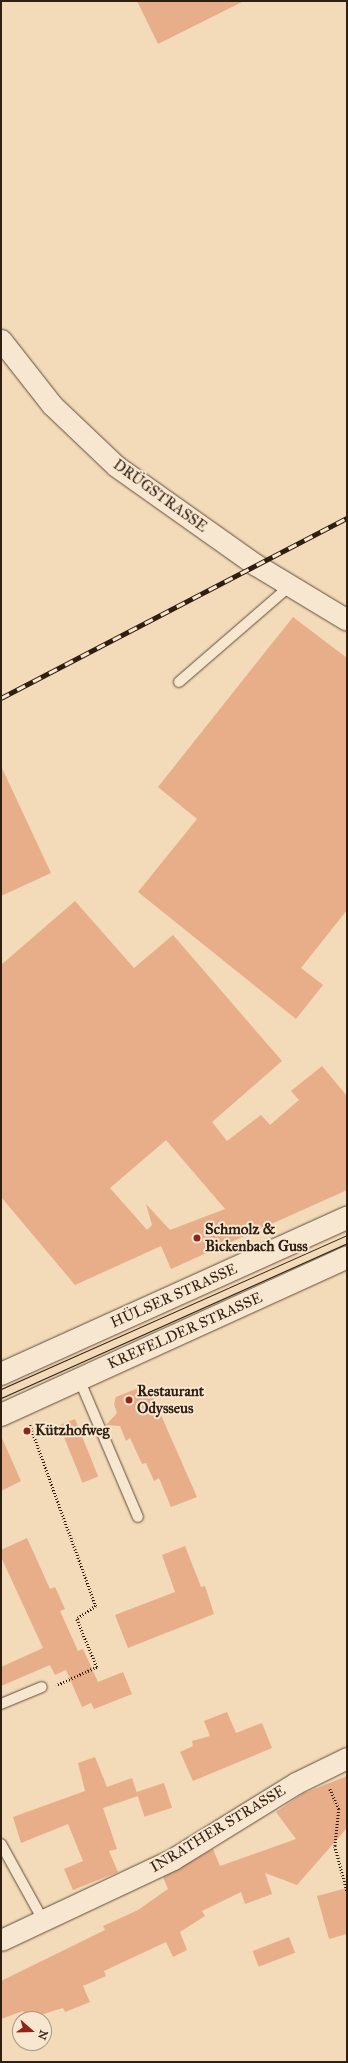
<!DOCTYPE html>
<html>
<head>
<meta charset="utf-8">
<style>
  body { margin:0 }
  #map { position:relative; width:348px; height:2063px; overflow:hidden; background:#f3dab8; font-family:"IM FELL Great Primer",serif }
  div>[style] { position:absolute }
  .building>* { inset:0; background:#e7ae89; transform-origin:0 0 }
  .path>* { height:2.5px; margin-top:-1.25px; transform-origin:0; background:repeating-linear-gradient(90deg,#301e11 0 1px,transparent 0 3px) }
  .roads { filter:drop-shadow(0 0 1px #614d3b) drop-shadow(0 0 1px #614d3b) }
  .lane>* { height:10px; margin:-5px; padding:0 5px; transform-origin:5px; border-radius:5px; background:#f7e7d1 }
  .street>* { height:21px; margin:-10.5px; padding:0 10.5px; transform-origin:10.5px; border-radius:10.5px; background:#f7e7d1 }
  .secondary>* { height:22px; margin:-11px; padding:0 11px; transform-origin:11px; border-radius:11px; background:#f7e7d1 }
  .tram>* { height:1px; margin:-0.5px; padding:0 0.5px; transform-origin:0.5px; border-radius:0.5px; background:#301e11 }
  .rail>* { height:4.5px; margin-top:-2.25px; transform-origin:0; background:repeating-linear-gradient(90deg,#f7e7d1 0 9px,#301e11 0 18px); box-sizing:border-box; border-block:1px solid #301e11 }
  .dots>* { width:11px; height:11px; translate:-50% -50%; box-sizing:border-box; border:2px solid #f7e7d1; border-radius:50% }
  span { translate:-50% -50%; white-space:nowrap; text-align:center; line-height:1.15; -webkit-text-stroke:4px #f7e7d1; paint-order:stroke }
  .street-label { font-size:15px; color:#301e11 }
  .poi-label { font-size:15px; color:#301e11; font-weight:700 }
  .left { translate:0 -50%; text-align:left }
  .frame { position:absolute; inset:0; border:2px solid #301e11; pointer-events:none }
  .north { position:absolute; left:12px; top:2011px; width:40px; height:40px; box-sizing:border-box; background:#f7e7d1; border:1px solid #a79784; border-radius:50%; rotate:110deg; font-size:11px; font-weight:700; line-height:16px; text-align:center; color:#301e11 }
  .north::after { content:''; display:block; margin:auto; width:14px; height:18px; background:#8f2418; clip-path:polygon(50% 0,100% 100%,50% 72%,0 100%) }
</style>
</head>
<body>
<div id="map">
  <div class="building">
    <i style="clip-path:polygon(137px 1px,244px 1px,158px 44px)"></i>
    <i style="clip-path:polygon(293px 617px,347px 658px,347px 910px,301px 968px,323px 985px,296px 1019px,138px 892px,197px 819px,158px 787px)"></i>
    <i style="clip-path:polygon(1px 766px,51px 873px,1px 896px)"></i>
    <i style="clip-path:polygon(evenodd,75px 901px,134px 968px,173px 935px,282px 1061px,212px 1122px,227px 1141px,261px 1115px,270px 1125px,299px 1100px,291px 1091px,322px 1066px,347px 1096px,347px 1190px,171px 1269px,161px 1246px,75px 1285px,1px 1197px,1px 965px,75px 901px,166px 1140px,225px 1209px,170px 1230px,146px 1204px,152px 1225px,147px 1230px,110px 1188px,166px 1140px)"></i>
    <i style="clip-path:polygon(138px 1388px,144px 1390px,149px 1399px,153px 1397px,197px 1497px,171px 1507px,159px 1478px,154px 1481px,146px 1463px,142px 1464px,130px 1438px,126px 1441px,120px 1426px,106px 1425px,117px 1413px,114px 1404px,116px 1397px)"></i>
    <i style="left:75px;top:1419px;width:62px;height:17px;rotate:68deg"></i>
    <i style="clip-path:polygon(1px 1436px,21px 1481px,1px 1491px)"></i>
    <i style="clip-path:polygon(27px 1538px,50px 1589px,55px 1587px,65px 1609px,60px 1611px,78px 1651px,83px 1649px,98px 1682px,123px 1672px,132px 1694px,94px 1709px,91px 1703px,82px 1707px,66px 1670px,55px 1675px,50px 1665px,1px 1686px,1px 1667px,43px 1648px,1px 1557px,1px 1550px)"></i>
    <i style="clip-path:polygon(185px 1546px,201px 1587px,205px 1586px,214px 1614px,128px 1648px,115px 1615px,175px 1592px,162px 1555px)"></i>
    <i style="clip-path:polygon(227px 1712px,236px 1733px,262px 1723px,272px 1748px,193px 1781px,180px 1752px,193px 1746px,192px 1741px,210px 1736px,204px 1721px)"></i>
    <i style="clip-path:polygon(95px 1757px,107px 1787px,132px 1778px,138px 1796px,103px 1808px,117px 1849px,109px 1851px,118px 1872px,73px 1890px,64px 1869px,83px 1861px,68px 1824px,21px 1843px,13px 1817px,85px 1791px,78px 1763px)"></i>
    <i style="clip-path:polygon(347px 1776px,347px 1828px,297px 1885px,265px 1873px,272px 1894px,245px 1904px,241px 1892px,202px 1911px,205px 1916px,180px 1932px,187px 1950px,173px 1957px,166px 1942px,104px 1971px,106px 1976px,83px 1986px,90px 2002px,65px 2012px,63px 2008px,27px 2019px,23px 2011px,1px 2019px,1px 1981px,105px 1930px,103px 1926px,138px 1910px,168px 1889px,163px 1877px,213px 1849px,220px 1866px,296px 1839px,276px 1812px,302px 1794px)"></i>
    <i style="left:164px;top:1783px;width:26px;height:29px;rotate:72deg"></i>
    <i style="clip-path:polygon(347px 1888px,347px 1934px,329px 1939px,317px 1896px)"></i>
    <i style="left:289px;top:1937px;width:17px;height:39px;rotate:69deg"></i>
  </div>
  <div class="path">
    <i style="left:30px;top:1425px;width:193px;rotate:70deg"></i>
    <i style="left:96px;top:1606px;width:23px;rotate:146deg"></i>
    <i style="left:77px;top:1619px;width:52px;rotate:67.4deg"></i>
    <i style="left:97px;top:1667px;width:45px;rotate:155.1deg"></i>
    <i style="left:330px;top:1789px;width:22px;rotate:66deg"></i>
    <i style="left:339px;top:1809px;width:37px;rotate:96deg"></i>
    <i style="left:335px;top:1846px;width:47px;rotate:75.1deg"></i>
  </div>
  <div class="roads">
    <div class="lane">
      <i style="left:179px;top:682px;width:147px;rotate:-40.9deg"></i>
      <i style="left:79px;top:1379px;width:150px;rotate:66.9deg"></i>
      <i style="left:1px;top:1704px;width:44px;rotate:-22.5deg"></i>
      <i style="left:1px;top:1844px;width:87px;rotate:61.1deg"></i>
    </div>
    <div class="street">
      <i style="left:1px;top:340px;width:83px;rotate:51.9deg"></i>
      <i style="left:52px;top:405px;width:88px;rotate:43.6deg"></i>
      <i style="left:116px;top:466px;width:171px;rotate:35.3deg"></i>
      <i style="left:256px;top:565px;width:106px;rotate:31.1deg"></i>
      <i style="left:1px;top:1940px;width:190px;rotate:-25.2deg"></i>
      <i style="left:173px;top:1859px;width:145px;rotate:-31.7deg"></i>
      <i style="left:296px;top:1783px;width:57px;rotate:-26.1deg"></i>
    </div>
    <div class="secondary">
      <i style="left:1px;top:1374px;width:380px;rotate:-24.3deg"></i>
      <i style="left:1px;top:1415px;width:380px;rotate:-24.5deg"></i>
    </div>
  </div>
  <div class="tram">
    <i style="left:1px;top:1389px;width:379px;rotate:-24deg"></i>
    <i style="left:1px;top:1398px;width:379px;rotate:-24.1deg"></i>
  </div>
  <div class="rail">
    <i style="left:1px;top:698px;width:390px;rotate:-27.5deg"></i>
  </div>
  <div class="dots">
    <i style="left:197px;top:1238px;background:#8f2418"></i>
    <i style="left:129px;top:1400px;background:#8f2418"></i>
    <i style="left:27px;top:1431px;background:#8f2418"></i>
  </div>
  <div class="street-label">
    <span style="left:160px;top:496px;rotate:36deg">DRÜGSTRASSE</span>
    <span style="left:174px;top:1296px;rotate:-24deg">HÜLSER STRASSE</span>
    <span style="left:185px;top:1331px;rotate:-24deg">KREFELDER STRASSE</span>
    <span style="left:218px;top:1829px;rotate:-31deg">INRATHER STRASSE</span>
  </div>
  <div class="poi-label">
    <span class="left" style="left:205px;top:1238px">Schmolz &amp;<br>Bickenbach Guss</span>
    <span class="left" style="left:137px;top:1400px">Restaurant<br>Odysseus</span>
    <span class="left" style="left:35px;top:1431px">Kützhofweg</span>
  </div>
  <div class="frame"></div>
  <div class="north">N</div>
</div>
</body>
</html>
